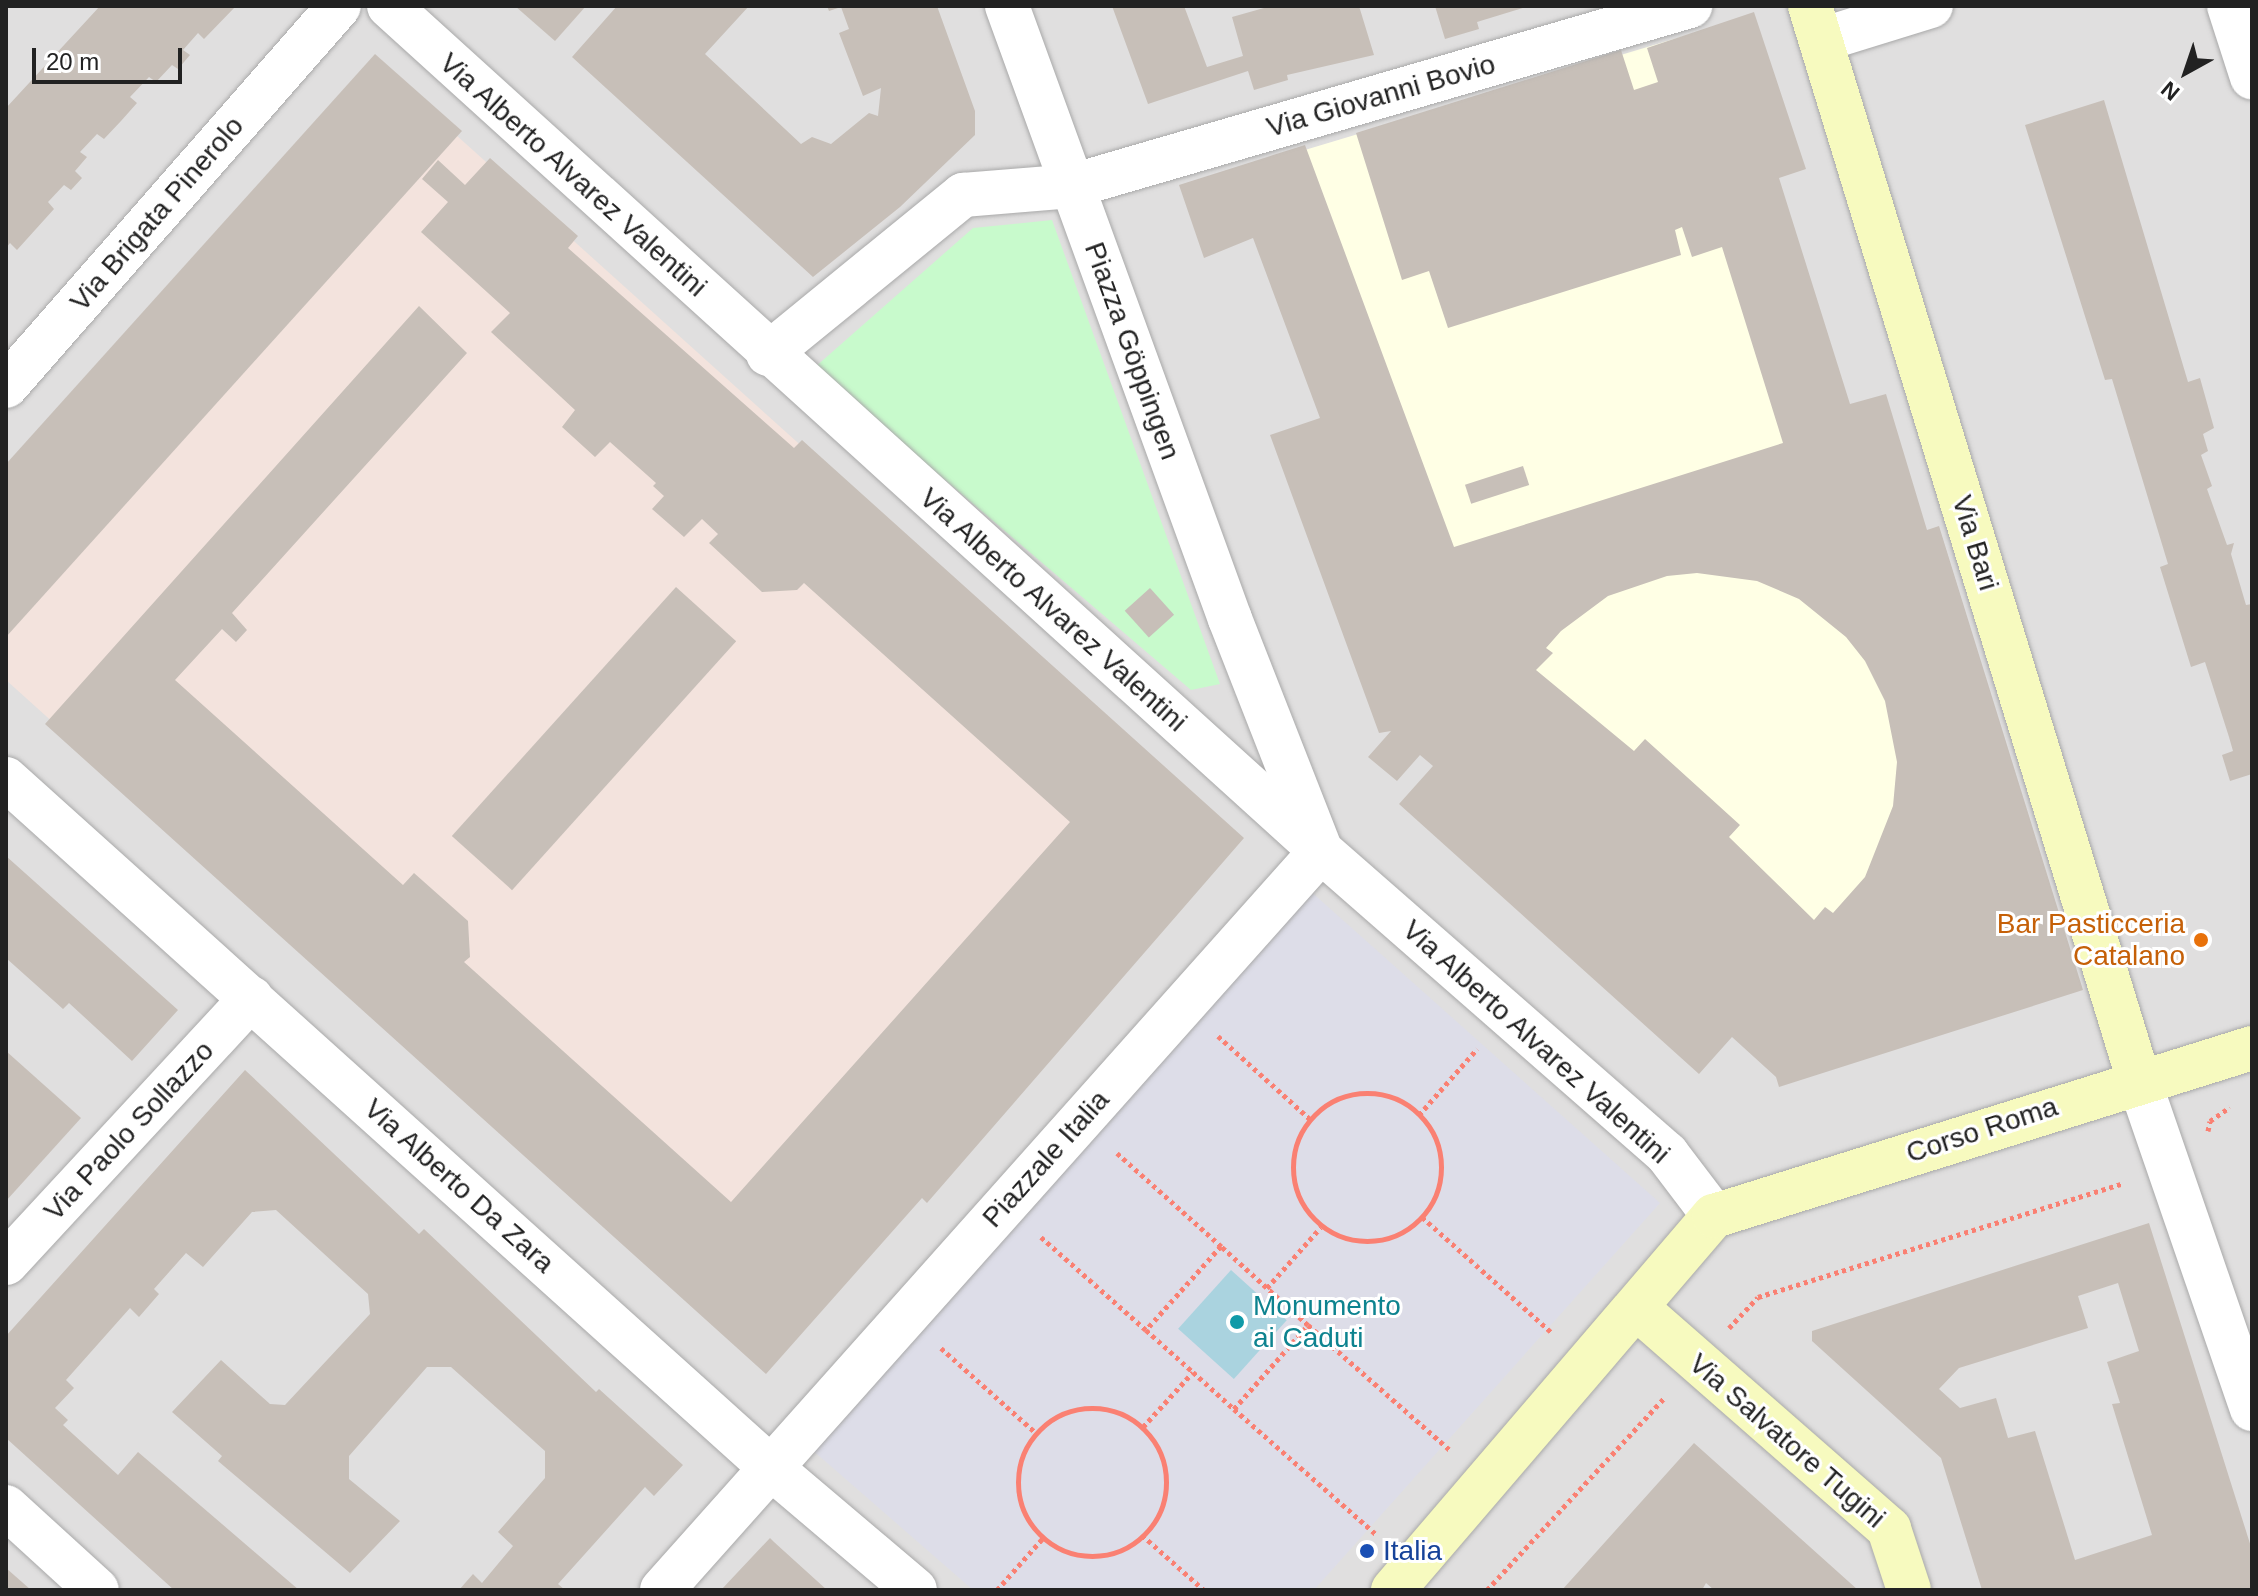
<!DOCTYPE html>
<html>
<head>
<meta charset="utf-8">
<style>
  body { margin:0 }
  #map { position:relative; width:2258px; height:1596px; overflow:hidden; background:#f2efe9; font-family:Helvetica,sans-serif }
  div>[style] { position:absolute }
  .residential>* { inset:0; background:#e0dfdf; transform-origin:0 0 }
  .education>* { inset:0; background:#ffffe5 }
  .military>* { inset:0; background:#f3e3dd }
  .park>* { inset:0; background:#c8facc }
  .plaza>* { inset:0; background:#dddde8 }
  .water>* { inset:0; background:#aad3df; transform-origin:0 0 }
  .building>* { inset:0; background:#c7bfb8; transform-origin:0 0 }
  .path>* { height:5px; margin-top:-2.5px; transform-origin:0; background:repeating-linear-gradient(90deg,#fa8072 0 4px,transparent 0 8px) }
  .path>.ring { margin:-2.5px; padding:0; box-sizing:content-box; background:none; border:5px solid #fa8072; border-radius:50% }
  .roads { filter:drop-shadow(0 0 2px #a9a9a9) drop-shadow(0 0 2px #a9a9a9) }
  .street>* { height:44px; margin:-22px; padding:0 22px; transform-origin:22px; border-radius:22px; background:#fff }
  .secondary>* { height:44px; margin:-22px; padding:0 22px; transform-origin:22px; border-radius:22px; background:#f7fabf }
  .dots>* { width:22px; height:22px; translate:-50% -50%; box-sizing:border-box; border:4px solid #fff; border-radius:50% }
  span { translate:-50% -50%; white-space:nowrap; text-align:center; line-height:1.15; -webkit-text-stroke:6px #fff; paint-order:stroke }
  .street-label { font-size:28px; color:#222 }
  .food-label { font-size:28px; color:#c56008 }
  .right { translate:-100% -50%; text-align:right }
  .culture-label { font-size:28px; color:#0d838f }
  .left { translate:0 -50%; text-align:left }
  .transit-label { font-size:28px; color:#164399 }
  .frame { position:absolute; inset:0; border:8px solid #222; pointer-events:none }
  .north { position:absolute; left:2146px; top:32px; width:80px; height:80px; -webkit-text-stroke:6px #fff; paint-order:stroke; rotate:220deg; font-size:22px; font-weight:700; line-height:32px; text-align:center; color:#222 }
  .north::after { content:''; display:block; margin:auto; width:28px; height:36px; background:#222; clip-path:polygon(50% 0,100% 100%,50% 72%,0 100%) }
  .scale { position:absolute; left:32px; top:48px; width:150px; height:36px; box-sizing:border-box; border:4px solid #222; border-top:0; padding-left:10px; font-size:24px; line-height:28px; white-space:nowrap; color:#222; -webkit-text-stroke:6px #fff; paint-order:stroke }
</style>
</head>
<body>
<div id="map">
  <div class="residential">
    <i style="left:6px;top:6px;width:2246px;height:1584px"></i>
  </div>
  <div class="education">
    <i style="clip-path:polygon(1754px 15px,1775px 176px,1867px 469px,1904px 460px,1909px 1039px,1438px 764px,1325px 419px,1255px 232px,1185px 186px)"></i>
  </div>
  <div class="military">
    <i style="clip-path:polygon(376px 63px,1236px 837px,768px 1366px,6px 680px,6px 477px)"></i>
  </div>
  <div class="park">
    <i style="clip-path:polygon(1052px 220px,1220px 684px,1191px 690px,814px 368px,973px 228px)"></i>
  </div>
  <div class="plaza">
    <i style="clip-path:polygon(1308px 889px,1660px 1203px,1314px 1590px,973px 1590px,810px 1448px)"></i>
  </div>
  <div class="water">
    <i style="left:1231px;top:1270px;width:75px;height:79px;rotate:42deg"></i>
  </div>
  <div class="building">
    <i style="clip-path:polygon(100px 6px,236px 6px,204px 39px,198px 33px,183px 50px,190px 55px,178px 69px,172px 65px,156px 82px,149px 77px,130px 97px,137px 103px,121px 121px,104px 139px,97px 134px,80px 152px,87px 157px,75px 171px,82px 178px,71px 190px,64px 185px,48px 202px,54px 209px,17px 250px,10px 243px,6px 248px,6px 108px)"></i>
    <i style="clip-path:polygon(515px 6px,586px 6px,555px 41px)"></i>
    <i style="clip-path:polygon(617px 6px,749px 6px,705px 54px,801px 144px,812px 137px,831px 144px,869px 113px,878px 116px,881px 88px,863px 96px,839px 33px,849px 29px,841px 7px,829px 11px,827px 6px,937px 6px,975px 111px,975px 135px,900px 207px,813px 277px,572px 57px)"></i>
    <i style="clip-path:polygon(1112px 6px,1184px 6px,1207px 67px,1243px 56px,1232px 17px,1271px 6px,1359px 6px,1374px 55px,1287px 75px,1288px 80px,1254px 90px,1248px 71px,1148px 104px)"></i>
    <i style="clip-path:polygon(1435px 6px,1526px 6px,1526px 7px,1477px 22px,1479px 29px,1445px 39px)"></i>
    <i style="clip-path:polygon(evenodd,1754px 12px,1806px 169px,1779px 178px,1850px 404px,1886px 394px,1927px 530px,1939px 526px,2083px 990px,1779px 1087px,1776px 1077px,1732px 1037px,1699px 1074px,1399px 804px,1433px 766px,1420px 755px,1397px 781px,1368px 757px,1391px 731px,1379px 733px,1270px 435px,1320px 418px,1253px 238px,1204px 258px,1179px 185px,1305px 145px,1454px 547px,1783px 443px,1722px 247px,1692px 257px,1682px 227px,1675px 230px,1681px 255px,1448px 328px,1429px 271px,1402px 280px,1356px 133px,1621px 50px,1634px 90px,1658px 82px,1647px 48px,1754px 12px,1697px 573px,1757px 581px,1799px 599px,1846px 637px,1865px 661px,1885px 701px,1897px 762px,1893px 806px,1865px 877px,1833px 913px,1825px 907px,1814px 920px,1729px 837px,1740px 825px,1645px 739px,1634px 751px,1536px 670px,1553px 653px,1546px 648px,1561px 631px,1608px 596px,1667px 576px,1697px 573px)"></i>
    <i style="clip-path:polygon(375px 54px,462px 131px,6px 637px,6px 464px)"></i>
    <i style="clip-path:polygon(2104px 100px,2188px 382px,2200px 378px,2214px 428px,2203px 434px,2208px 451px,2201px 455px,2212px 486px,2207px 489px,2227px 545px,2234px 543px,2231px 554px,2246px 605px,2252px 604px,2252px 774px,2230px 781px,2222px 755px,2233px 751px,2229px 737px,2205px 662px,2191px 667px,2160px 567px,2168px 564px,2112px 379px,2105px 380px,2025px 125px)"></i>
    <i style="clip-path:polygon(490px 158px,578px 236px,568px 248px,794px 448px,802px 440px,1244px 838px,927px 1203px,922px 1198px,766px 1374px,45px 724px,419px 306px,467px 353px,232px 613px,247px 630px,236px 642px,222px 629px,175px 680px,403px 885px,414px 873px,468px 921px,470px 957px,464px 962px,731px 1202px,1070px 822px,804px 583px,797px 590px,762px 592px,709px 543px,718px 534px,702px 519px,684px 537px,652px 509px,664px 496px,653px 486px,656px 483px,610px 442px,595px 457px,562px 427px,575px 410px,491px 332px,510px 313px,421px 232px,448px 202px,422px 179px,438px 160px,465px 185px)"></i>
    <i style="left:1523px;top:466px;width:20px;height:61px;rotate:72deg"></i>
    <i style="left:676px;top:587px;width:81px;height:335px;rotate:42deg"></i>
    <i style="left:1150px;top:588px;width:36px;height:34px;rotate:48deg"></i>
    <i style="clip-path:polygon(6px 856px,178px 1010px,132px 1061px,69px 1003px,63px 1009px,6px 958px)"></i>
    <i style="clip-path:polygon(6px 1051px,81px 1118px,6px 1201px)"></i>
    <i style="clip-path:polygon(245px 1070px,419px 1234px,424px 1229px,596px 1392px,599px 1389px,683px 1465px,654px 1496px,645px 1487px,558px 1584px,565px 1590px,459px 1590px,473px 1574px,482px 1583px,513px 1546px,498px 1532px,545px 1478px,545px 1451px,451px 1367px,427px 1367px,349px 1456px,349px 1479px,400px 1521px,350px 1573px,218px 1461px,222px 1456px,172px 1412px,221px 1360px,270px 1404px,285px 1405px,370px 1314px,368px 1294px,276px 1210px,252px 1212px,203px 1267px,186px 1253px,154px 1289px,159px 1294px,139px 1317px,130px 1308px,66px 1380px,74px 1388px,55px 1408px,68px 1420px,63px 1425px,118px 1475px,138px 1452px,299px 1590px,174px 1590px,6px 1438px,6px 1336px)"></i>
    <i style="clip-path:polygon(evenodd,2149px 1223px,2252px 1550px,2252px 1590px,1982px 1590px,1941px 1458px,1812px 1341px,1812px 1331px,2149px 1223px,2118px 1283px,2139px 1351px,2107px 1362px,2120px 1403px,2112px 1404px,2152px 1535px,2075px 1560px,2035px 1431px,2008px 1438px,1996px 1398px,1960px 1408px,1939px 1389px,1959px 1368px,2088px 1328px,2078px 1296px,2118px 1283px)"></i>
    <i style="clip-path:polygon(1694px 1443px,1858px 1590px,1714px 1590px,1706px 1583px,1702px 1590px,1562px 1590px)"></i>
    <i style="clip-path:polygon(770px 1538px,774px 1542px,827px 1590px,721px 1590px)"></i>
    <i style="clip-path:polygon(6px 1568px,31px 1590px,6px 1590px)"></i>
  </div>
  <div class="path">
    <i style="left:1218px;top:1036px;width:124px;rotate:42.1deg"></i>
    <i class="ring" style="left:1293px;top:1093px;width:143px;height:143px"></i>
    <i style="left:1419px;top:1115px;width:88px;rotate:-48.7deg"></i>
    <i style="left:2208px;top:1131px;width:10px;rotate:-79deg"></i>
    <i style="left:2210px;top:1121px;width:24px;rotate:-35deg"></i>
    <i style="left:1117px;top:1153px;width:140px;rotate:41.8deg"></i>
    <i style="left:1422px;top:1217px;width:174px;rotate:41.7deg"></i>
    <i style="left:1041px;top:1237px;width:140px;rotate:41.5deg"></i>
    <i style="left:1267px;top:1288px;width:81px;rotate:-48.5deg"></i>
    <i style="left:1308px;top:1325px;width:189px;rotate:41.4deg"></i>
    <i style="left:1729px;top:1328px;width:42px;rotate:-46.9deg"></i>
    <i style="left:1758px;top:1297px;width:383px;rotate:-17.3deg"></i>
    <i style="left:941px;top:1348px;width:127px;rotate:41.8deg"></i>
    <i class="ring" style="left:1018px;top:1408px;width:143px;height:143px"></i>
    <i style="left:1234px;top:1409px;width:112px;rotate:-48.6deg"></i>
    <i style="left:1308px;top:1325px;width:118px;rotate:-137.8deg"></i>
    <i style="left:1221px;top:1246px;width:113px;rotate:131.8deg"></i>
    <i style="left:1146px;top:1330px;width:63px;rotate:41.8deg"></i>
    <i style="left:1193px;top:1372px;width:55px;rotate:42.1deg"></i>
    <i style="left:1234px;top:1409px;width:191px;rotate:41.4deg"></i>
    <i style="left:1143px;top:1427px;width:74px;rotate:-47.7deg"></i>
    <i style="left:1142px;top:1535px;width:83px;rotate:41.6deg"></i>
    <i style="left:997px;top:1590px;width:69px;rotate:-48.5deg"></i>
    <i style="left:1487px;top:1590px;width:263px;rotate:-47.3deg"></i>
  </div>
  <div class="roads">
    <div class="street">
      <i style="left:389px;top:6px;width:1258px;rotate:42.2deg"></i>
      <i style="left:1321px;top:851px;width:460px;rotate:41.2deg"></i>
      <i style="left:1667px;top:1154px;width:78px;rotate:52.8deg"></i>
      <i style="left:1007px;top:6px;width:652px;rotate:70.01deg"></i>
      <i style="left:1230px;top:619px;width:242px;rotate:68.6deg"></i>
      <i style="left:2229px;top:6px;width:75px;rotate:72.1deg"></i>
      <i style="left:1821px;top:40px;width:115px;rotate:-17.2deg"></i>
      <i style="left:768px;top:354px;width:252px;rotate:-39.2deg"></i>
      <i style="left:963px;top:195px;width:109px;rotate:-4.7deg"></i>
      <i style="left:1072px;top:186px;width:644px;rotate:-16.24deg"></i>
      <i style="left:6px;top:386px;width:505px;rotate:-48.77deg"></i>
      <i style="left:6px;top:779px;width:1028px;rotate:42deg"></i>
      <i style="left:770px;top:1467px;width:190px;rotate:40.3deg"></i>
      <i style="left:2139px;top:1081px;width:347px;rotate:71deg"></i>
      <i style="left:6px;top:1263px;width:361px;rotate:-47.2deg"></i>
      <i style="left:6px;top:1507px;width:123px;rotate:42.4deg"></i>
      <i style="left:662px;top:1590px;width:990px;rotate:-48.28deg"></i>
    </div>
    <div class="secondary">
      <i style="left:1810px;top:6px;width:1124px;rotate:72.98deg"></i>
      <i style="left:1638px;top:1309px;width:334px;rotate:41.2deg"></i>
      <i style="left:1889px;top:1529px;width:64px;rotate:71.8deg"></i>
      <i style="left:1393px;top:1590px;width:493px;rotate:-49.4deg"></i>
      <i style="left:1714px;top:1216px;width:564px;rotate:-17.34deg"></i>
    </div>
  </div>
  <div class="dots">
    <i style="left:2201px;top:940px;background:#e8710a"></i>
    <i style="left:1237px;top:1322px;background:#0f9aa8"></i>
    <i style="left:1367px;top:1551px;background:#1a4fb4"></i>
  </div>
  <div class="street-label">
    <span style="left:1381px;top:96px;rotate:-16deg">Via Giovanni Bovio</span>
    <span style="left:573px;top:175px;rotate:42deg">Via Alberto Alvarez Valentini</span>
    <span style="left:157px;top:214px;rotate:-49deg">Via Brigata Pinerolo</span>
    <span style="left:1132px;top:351px;rotate:70deg">Piazza Göppingen</span>
    <span style="left:1975px;top:543px;rotate:73deg">Via Bari</span>
    <span style="left:1053px;top:610px;rotate:42deg">Via Alberto Alvarez Valentini</span>
    <span style="left:1536px;top:1042px;rotate:42deg">Via Alberto Alvarez Valentini</span>
    <span style="left:1982px;top:1130px;rotate:-18deg">Corso Roma</span>
    <span style="left:129px;top:1131px;rotate:-47deg">Via Paolo Sollazzo</span>
    <span style="left:1046px;top:1159px;rotate:-48deg">Piazzale Italia</span>
    <span style="left:459px;top:1186px;rotate:42deg">Via Alberto Da Zara</span>
    <span style="left:1787px;top:1441px;rotate:41deg">Via Salvatore Tugini</span>
  </div>
  <div class="food-label">
    <span class="right" style="left:2185px;top:940px">Bar Pasticceria<br>Catalano</span>
  </div>
  <div class="culture-label">
    <span class="left" style="left:1253px;top:1322px">Monumento<br>ai Caduti</span>
  </div>
  <div class="transit-label">
    <span class="left" style="left:1383px;top:1551px">Italia</span>
  </div>
  <div class="frame"></div>
  <div class="north">N</div>
  <div class="scale">20 m</div>
</div>
</body>
</html>
